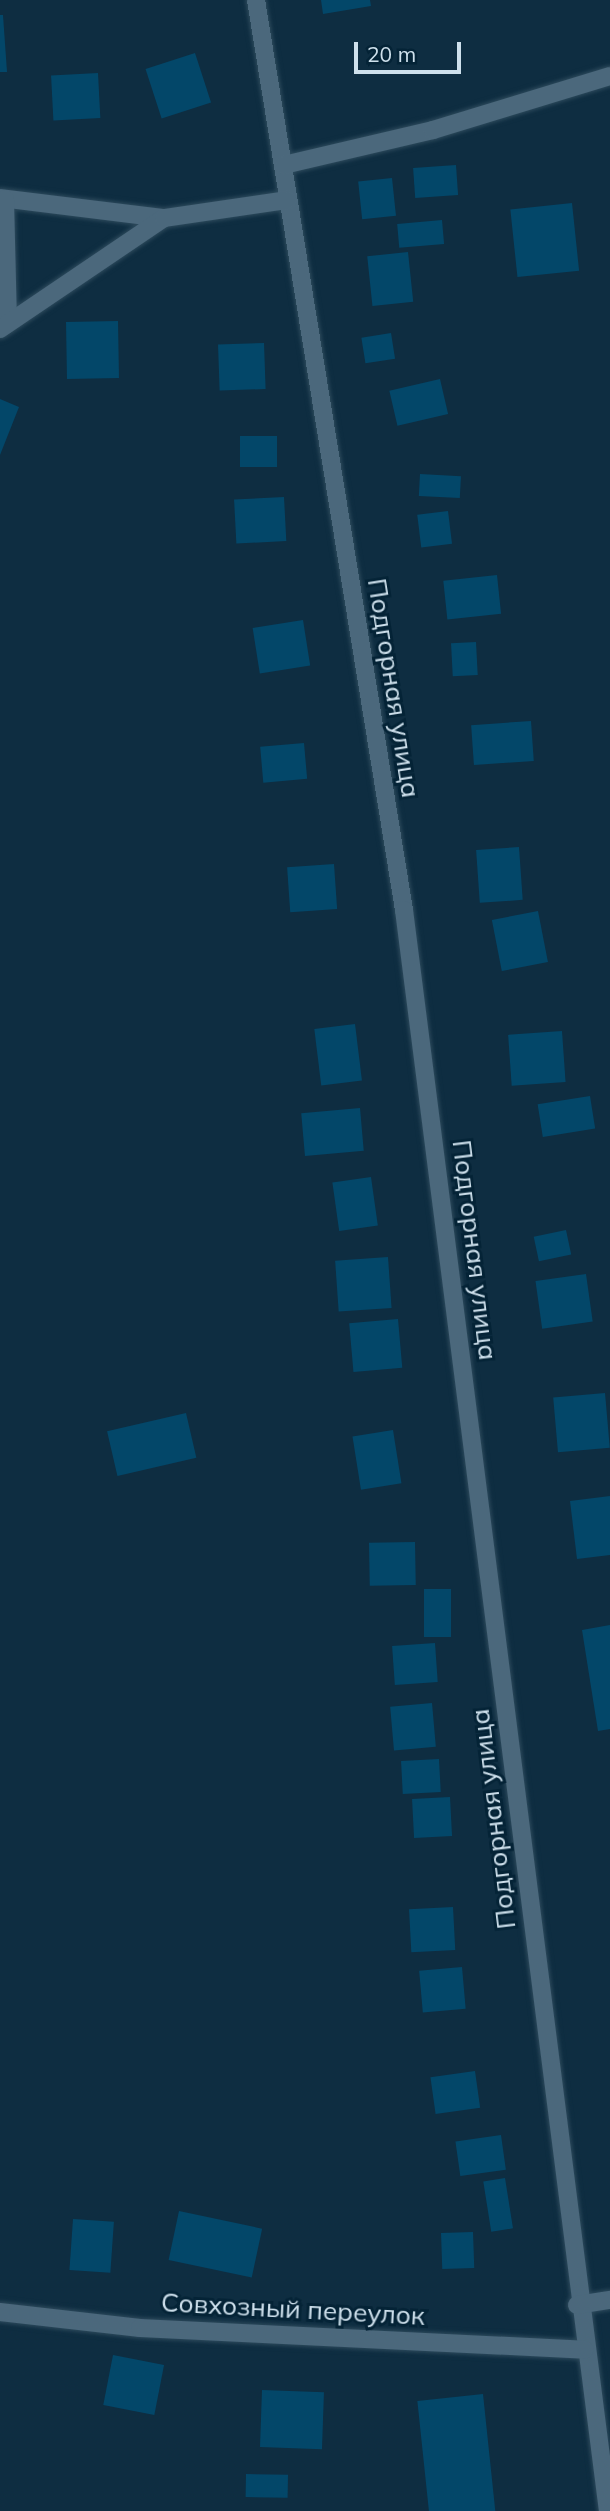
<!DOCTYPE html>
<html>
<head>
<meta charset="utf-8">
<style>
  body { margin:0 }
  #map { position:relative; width:610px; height:2511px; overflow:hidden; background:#0e2d41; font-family:Mulish,sans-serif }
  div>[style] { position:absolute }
  .building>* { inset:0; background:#034769; transform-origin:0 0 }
  .roads { filter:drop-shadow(0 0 2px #2d4a5c) drop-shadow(0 0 2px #2d4a5c) }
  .minor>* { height:18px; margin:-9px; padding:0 9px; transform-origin:9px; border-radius:9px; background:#4b687c }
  span { translate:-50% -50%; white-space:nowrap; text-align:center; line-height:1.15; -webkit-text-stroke:6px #042336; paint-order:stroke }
  .street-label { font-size:26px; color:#cee0ec }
  .scale { position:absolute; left:354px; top:42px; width:107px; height:32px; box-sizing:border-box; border:4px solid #cee0ec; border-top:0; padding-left:9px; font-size:21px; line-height:24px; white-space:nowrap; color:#cee0ec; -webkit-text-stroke:5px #042336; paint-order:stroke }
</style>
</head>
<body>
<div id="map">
  <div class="building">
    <i style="clip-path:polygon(321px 0,370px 0,371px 6px,323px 14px)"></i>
    <i style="clip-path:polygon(0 15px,3px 15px,7px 72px,0 72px)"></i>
    <i style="left:195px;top:53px;width:52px;height:52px;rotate:72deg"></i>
    <i style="left:98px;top:73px;width:45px;height:47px;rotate:87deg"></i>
    <i style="left:456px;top:165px;width:30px;height:43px;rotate:86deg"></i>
    <i style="left:392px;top:178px;width:38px;height:34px;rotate:84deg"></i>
    <i style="left:572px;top:203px;width:68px;height:62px;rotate:84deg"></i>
    <i style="left:442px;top:220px;width:24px;height:45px;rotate:85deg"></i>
    <i style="left:408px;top:252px;width:50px;height:41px;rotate:84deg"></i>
    <i style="left:118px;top:321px;width:57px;height:52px;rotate:89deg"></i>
    <i style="left:391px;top:333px;width:26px;height:30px;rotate:81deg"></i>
    <i style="left:264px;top:343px;width:46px;height:46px;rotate:88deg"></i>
    <i style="left:440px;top:379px;width:36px;height:52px;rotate:77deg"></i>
    <i style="clip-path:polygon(0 399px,19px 407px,0 455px)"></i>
    <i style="left:277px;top:436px;width:31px;height:37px;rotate:90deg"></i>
    <i style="left:420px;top:474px;width:41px;height:22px;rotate:3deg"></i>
    <i style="left:284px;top:497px;width:44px;height:50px;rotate:87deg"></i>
    <i style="left:448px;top:511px;width:33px;height:31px;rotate:83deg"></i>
    <i style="left:497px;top:575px;width:39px;height:54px;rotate:84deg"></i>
    <i style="left:303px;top:620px;width:46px;height:51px;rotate:81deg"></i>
    <i style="left:476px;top:642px;width:33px;height:25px;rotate:87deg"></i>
    <i style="left:531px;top:721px;width:40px;height:60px;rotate:86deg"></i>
    <i style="left:304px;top:743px;width:36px;height:44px;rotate:85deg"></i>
    <i style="left:519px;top:847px;width:53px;height:43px;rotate:86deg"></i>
    <i style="left:334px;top:864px;width:45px;height:47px;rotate:86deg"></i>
    <i style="left:538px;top:911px;width:52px;height:47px;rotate:79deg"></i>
    <i style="left:355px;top:1024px;width:57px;height:41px;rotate:83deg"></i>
    <i style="left:562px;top:1031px;width:51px;height:54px;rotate:86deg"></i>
    <i style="left:590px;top:1096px;width:33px;height:53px;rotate:81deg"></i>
    <i style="left:360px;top:1108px;width:43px;height:59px;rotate:85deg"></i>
    <i style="left:371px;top:1177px;width:49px;height:39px;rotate:82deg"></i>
    <i style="left:566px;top:1230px;width:25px;height:33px;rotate:78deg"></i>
    <i style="left:388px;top:1257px;width:51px;height:53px;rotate:86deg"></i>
    <i style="left:586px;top:1274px;width:48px;height:51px;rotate:82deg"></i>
    <i style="left:398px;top:1319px;width:49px;height:49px;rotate:85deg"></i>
    <i style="left:605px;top:1393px;width:55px;height:52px;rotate:85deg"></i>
    <i style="left:186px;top:1413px;width:46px;height:81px;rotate:77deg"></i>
    <i style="left:393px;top:1430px;width:54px;height:41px;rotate:81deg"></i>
    <i style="clip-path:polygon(610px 1496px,610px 1555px,577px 1559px,570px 1501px)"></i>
    <i style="left:415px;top:1542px;width:43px;height:46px;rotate:89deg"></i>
    <i style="left:424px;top:1589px;width:27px;height:48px"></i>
    <i style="clip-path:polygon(610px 1625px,610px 1729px,598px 1731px,582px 1630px)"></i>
    <i style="left:435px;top:1643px;width:39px;height:43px;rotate:86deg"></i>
    <i style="left:432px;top:1703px;width:44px;height:42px;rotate:85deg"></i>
    <i style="left:439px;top:1759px;width:33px;height:38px;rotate:87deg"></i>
    <i style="left:450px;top:1797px;width:39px;height:38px;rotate:87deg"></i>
    <i style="left:453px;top:1907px;width:43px;height:44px;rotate:87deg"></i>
    <i style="left:462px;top:1967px;width:42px;height:43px;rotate:85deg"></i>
    <i style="left:475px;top:2071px;width:37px;height:45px;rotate:82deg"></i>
    <i style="left:501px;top:2135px;width:35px;height:46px;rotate:82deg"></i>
    <i style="left:505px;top:2178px;width:51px;height:22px;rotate:81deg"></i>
    <i style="left:179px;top:2211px;width:85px;height:50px;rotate:12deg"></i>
    <i style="left:73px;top:2219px;width:41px;height:51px;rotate:4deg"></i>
    <i style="left:473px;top:2232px;width:36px;height:32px;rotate:88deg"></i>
    <i style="left:113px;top:2355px;width:52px;height:51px;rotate:11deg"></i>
    <i style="left:262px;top:2390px;width:62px;height:57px;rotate:2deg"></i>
    <i style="left:483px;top:2394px;width:118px;height:66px;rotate:84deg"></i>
    <i style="left:246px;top:2474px;width:42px;height:23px;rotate:1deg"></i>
  </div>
  <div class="roads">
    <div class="minor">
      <i style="left:256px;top:0;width:922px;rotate:80.76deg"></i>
      <i style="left:404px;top:910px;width:1614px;rotate:82.74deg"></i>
      <i style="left:284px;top:165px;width:153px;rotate:-13.2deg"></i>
      <i style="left:433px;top:130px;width:185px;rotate:-17deg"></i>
      <i style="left:0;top:198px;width:165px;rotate:7deg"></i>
      <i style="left:5px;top:199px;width:122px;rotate:88.6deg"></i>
      <i style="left:0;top:329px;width:198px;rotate:-34.1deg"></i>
      <i style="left:164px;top:218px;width:125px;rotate:-8.3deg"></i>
      <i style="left:577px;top:2305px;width:33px;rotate:-9deg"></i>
      <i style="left:0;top:2312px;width:141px;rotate:6.5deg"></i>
      <i style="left:140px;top:2328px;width:445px;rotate:2.8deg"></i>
    </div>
  </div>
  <div class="street-label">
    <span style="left:394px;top:688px;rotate:81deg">Подгорная улица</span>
    <span style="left:475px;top:1250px;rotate:83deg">Подгорная улица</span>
    <span style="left:493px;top:1819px;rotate:-97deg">Подгорная улица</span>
    <span style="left:293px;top:2309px;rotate:3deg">Совхозный переулок</span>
  </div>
  <div class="scale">20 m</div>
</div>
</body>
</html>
